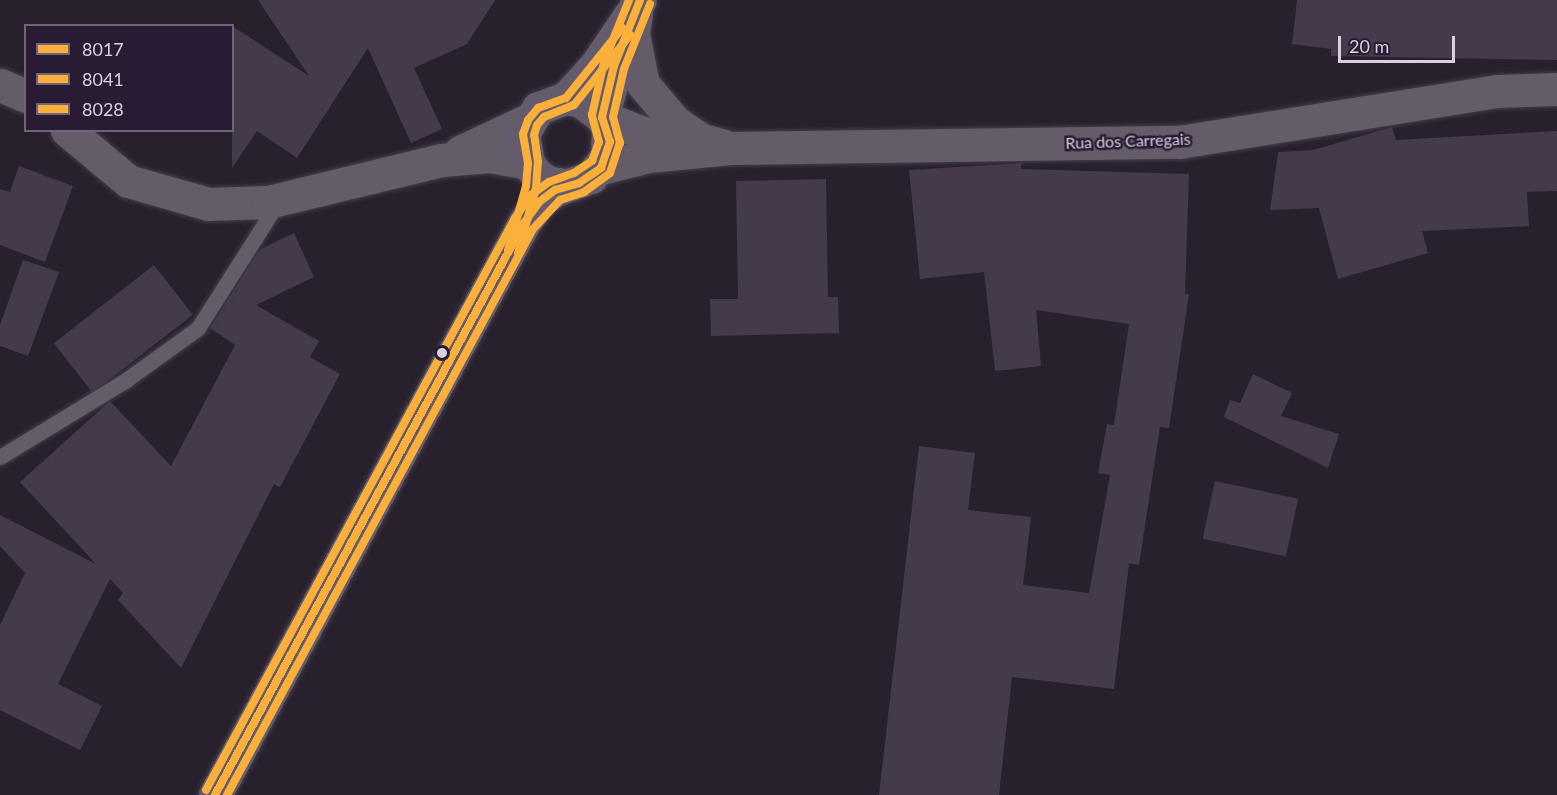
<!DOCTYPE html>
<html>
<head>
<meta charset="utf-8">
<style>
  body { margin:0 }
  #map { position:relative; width:1557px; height:795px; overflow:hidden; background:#28212d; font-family:Lato,sans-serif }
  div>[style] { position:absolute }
  .building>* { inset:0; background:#443a4a; transform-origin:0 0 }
  .roads { filter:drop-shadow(0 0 2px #443e49) drop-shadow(0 0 2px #443e49) }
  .service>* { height:15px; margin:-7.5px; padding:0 7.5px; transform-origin:7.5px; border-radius:7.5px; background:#645c69 }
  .tertiary>* { height:33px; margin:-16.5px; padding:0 16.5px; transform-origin:16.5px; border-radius:16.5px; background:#645c69 }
  .primary>* { height:33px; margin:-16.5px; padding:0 16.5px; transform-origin:16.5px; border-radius:16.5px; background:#645c6c }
  .bus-1>* { height:8px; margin:-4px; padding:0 4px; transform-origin:4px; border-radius:4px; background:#fbb03b }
  .bus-2>* { height:8px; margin:-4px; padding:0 4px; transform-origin:4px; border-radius:4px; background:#fbb03b }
  .bus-3>* { height:8px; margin:-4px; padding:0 4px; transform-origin:4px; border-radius:4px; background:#fbb03b }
  .dots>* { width:16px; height:16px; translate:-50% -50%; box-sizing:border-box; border:3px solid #291b33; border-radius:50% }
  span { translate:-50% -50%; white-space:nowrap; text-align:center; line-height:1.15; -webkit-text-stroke:5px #291b33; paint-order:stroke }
  .street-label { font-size:16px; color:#d8d0e0 }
  .legend { position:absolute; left:24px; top:24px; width:210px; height:108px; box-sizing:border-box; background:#291b33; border:2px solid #6f6378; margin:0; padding:8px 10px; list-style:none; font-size:18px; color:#d8d0e0 }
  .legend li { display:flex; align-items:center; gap:12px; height:30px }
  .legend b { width:30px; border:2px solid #6f6378 }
  .scale { position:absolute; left:1338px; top:36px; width:117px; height:27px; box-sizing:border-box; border:3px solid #d8d0e0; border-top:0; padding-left:8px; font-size:18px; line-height:21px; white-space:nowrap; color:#d8d0e0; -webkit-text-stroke:4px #291b33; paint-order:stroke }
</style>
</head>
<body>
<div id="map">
  <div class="building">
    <i style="clip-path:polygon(258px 0,495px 0,467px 44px,414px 68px,442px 129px,411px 143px,368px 48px,297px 158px,257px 131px,232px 168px,232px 26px,309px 76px)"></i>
    <i style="clip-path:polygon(1297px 0,1557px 0,1557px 60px,1331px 56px,1331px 49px,1292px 44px)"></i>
    <i style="clip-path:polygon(1392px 127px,1396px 140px,1557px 131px,1557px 191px,1527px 192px,1529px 226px,1422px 231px,1428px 253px,1338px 279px,1319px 208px,1270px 210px,1278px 152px,1313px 150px)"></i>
    <i style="clip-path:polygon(1021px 163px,1021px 169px,1189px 174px,1185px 294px,1189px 294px,1169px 428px,1160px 427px,1139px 565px,1129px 563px,1114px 689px,1012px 677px,999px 795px,879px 795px,919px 446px,975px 453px,968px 510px,1031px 517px,1023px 585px,1089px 593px,1110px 475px,1098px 473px,1107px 424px,1114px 425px,1129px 324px,1036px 310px,1041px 366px,995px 371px,984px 272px,920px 279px,909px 170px)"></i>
    <i style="clip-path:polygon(19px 166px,73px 186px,45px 262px,0 245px,0 189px,10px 192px)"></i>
    <i style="clip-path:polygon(826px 179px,828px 297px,838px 297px,839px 333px,711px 336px,710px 299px,738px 299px,736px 181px)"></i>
    <i style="clip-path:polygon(294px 233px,314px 277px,256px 305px,319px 341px,310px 357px,340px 374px,280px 487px,274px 484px,181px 668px,118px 600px,123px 593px,110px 579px,58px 684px,102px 706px,80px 750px,0 710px,0 625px,25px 573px,0 546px,0 515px,96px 564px,20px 482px,110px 401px,171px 466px,235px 345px,210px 328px,259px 250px)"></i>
    <i style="clip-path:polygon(23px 260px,59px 272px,28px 356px,0 346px,0 325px)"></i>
    <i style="left:154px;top:265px;width:63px;height:127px;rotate:52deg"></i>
    <i style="clip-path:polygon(1253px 374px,1292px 393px,1281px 416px,1339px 434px,1328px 468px,1224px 417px,1230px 400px,1240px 403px)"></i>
    <i style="left:1215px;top:481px;width:85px;height:59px;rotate:12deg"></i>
  </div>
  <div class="roads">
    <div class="service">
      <i style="left:0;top:457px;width:148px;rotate:-31.4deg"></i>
      <i style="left:126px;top:380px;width:89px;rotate:-35.8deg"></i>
      <i style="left:198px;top:328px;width:151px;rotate:-57.5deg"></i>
    </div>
    <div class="tertiary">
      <i style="left:636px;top:13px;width:21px;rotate:98deg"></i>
      <i style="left:633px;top:34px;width:51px;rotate:78.7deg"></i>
      <i style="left:643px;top:84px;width:50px;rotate:49.9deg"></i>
      <i style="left:675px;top:122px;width:30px;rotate:34deg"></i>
      <i style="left:700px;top:139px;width:25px;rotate:16deg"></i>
      <i style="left:0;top:85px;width:28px;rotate:23deg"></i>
      <i style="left:602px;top:117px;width:53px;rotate:21.2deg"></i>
      <i style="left:651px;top:136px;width:37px;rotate:11deg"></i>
      <i style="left:67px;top:130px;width:80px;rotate:39.9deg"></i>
      <i style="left:128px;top:181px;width:83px;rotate:16deg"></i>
      <i style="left:208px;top:204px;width:60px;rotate:-1.9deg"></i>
      <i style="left:268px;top:202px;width:179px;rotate:-13.6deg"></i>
      <i style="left:442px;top:160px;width:47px;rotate:-4.9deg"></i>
      <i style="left:489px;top:156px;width:40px;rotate:10deg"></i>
      <i style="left:460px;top:152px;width:75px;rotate:-25.2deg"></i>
      <i style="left:601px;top:168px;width:49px;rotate:-14.3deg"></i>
      <i style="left:648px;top:156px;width:83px;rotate:-5.5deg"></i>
      <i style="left:731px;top:148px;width:448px;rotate:-0.8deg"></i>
      <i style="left:1179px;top:142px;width:322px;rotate:-9.1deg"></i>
      <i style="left:1497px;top:91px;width:60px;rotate:-1.9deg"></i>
    </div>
    <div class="primary">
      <i style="left:566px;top:98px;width:45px;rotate:-47.7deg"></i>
      <i style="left:596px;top:65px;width:78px;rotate:-55.9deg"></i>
      <i style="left:602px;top:117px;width:79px;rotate:-73.9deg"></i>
      <i style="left:215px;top:795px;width:650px;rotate:-61.62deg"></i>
      <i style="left:524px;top:223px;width:26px;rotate:-54deg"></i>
      <i style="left:539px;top:202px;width:20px;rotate:-37deg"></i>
      <i style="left:555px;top:190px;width:38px;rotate:-20deg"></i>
      <i style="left:591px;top:177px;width:26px;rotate:-53deg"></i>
      <i style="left:607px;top:156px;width:27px;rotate:-88deg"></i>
      <i style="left:608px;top:129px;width:13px;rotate:-117deg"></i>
      <i style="left:602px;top:117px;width:26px;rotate:-143deg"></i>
      <i style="left:581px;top:101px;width:15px;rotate:-169deg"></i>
      <i style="left:566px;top:98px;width:30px;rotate:160deg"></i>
      <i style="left:538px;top:108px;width:30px;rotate:120deg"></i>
      <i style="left:523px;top:134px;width:29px;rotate:80deg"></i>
      <i style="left:528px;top:163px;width:15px;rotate:53deg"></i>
      <i style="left:537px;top:175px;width:15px;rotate:32deg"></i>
      <i style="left:550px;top:183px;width:17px;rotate:7deg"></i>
    </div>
  </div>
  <div class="bus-1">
    <i style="left:508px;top:250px;width:66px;rotate:-74.3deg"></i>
    <i style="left:526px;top:186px;width:23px;rotate:-85deg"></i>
    <i style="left:528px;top:163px;width:29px;rotate:-100deg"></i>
    <i style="left:523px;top:134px;width:15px;rotate:-70deg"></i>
    <i style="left:528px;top:120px;width:16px;rotate:-50deg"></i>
    <i style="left:538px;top:108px;width:30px;rotate:-20deg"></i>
    <i style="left:566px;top:98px;width:90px;rotate:-51.3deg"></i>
    <i style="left:215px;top:795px;width:650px;rotate:-61.62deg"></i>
    <i style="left:524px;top:223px;width:26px;rotate:-54deg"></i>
    <i style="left:539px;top:202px;width:20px;rotate:-37deg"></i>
    <i style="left:555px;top:190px;width:25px;rotate:-16deg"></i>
    <i style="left:579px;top:183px;width:27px;rotate:-34deg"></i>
    <i style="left:601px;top:168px;width:28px;rotate:-71deg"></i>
    <i style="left:610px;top:142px;width:26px;rotate:-108deg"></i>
    <i style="left:602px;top:117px;width:52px;rotate:-76.8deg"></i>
    <i style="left:614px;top:66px;width:71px;rotate:-68.5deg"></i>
  </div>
  <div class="bus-2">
    <i style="left:518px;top:253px;width:67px;rotate:-74.5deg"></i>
    <i style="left:536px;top:188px;width:26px;rotate:-86deg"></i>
    <i style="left:538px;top:162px;width:27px;rotate:-98deg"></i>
    <i style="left:534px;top:135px;width:10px;rotate:-73deg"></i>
    <i style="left:537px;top:125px;width:11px;rotate:-49deg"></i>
    <i style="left:544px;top:117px;width:32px;rotate:-22deg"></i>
    <i style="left:574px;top:105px;width:90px;rotate:-51.3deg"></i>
    <i style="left:227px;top:795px;width:643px;rotate:-61.6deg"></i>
    <i style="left:533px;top:229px;width:40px;rotate:-47deg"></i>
    <i style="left:560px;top:200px;width:25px;rotate:-18deg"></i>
    <i style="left:584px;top:192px;width:32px;rotate:-36deg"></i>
    <i style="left:610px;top:173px;width:32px;rotate:-72deg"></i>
    <i style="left:620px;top:143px;width:27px;rotate:-105deg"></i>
    <i style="left:613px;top:117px;width:49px;rotate:-77.1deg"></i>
    <i style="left:624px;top:69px;width:70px;rotate:-68.2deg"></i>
  </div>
  <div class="bus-3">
    <i style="left:206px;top:790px;width:650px;rotate:-61.62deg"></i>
    <i style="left:515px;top:218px;width:28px;rotate:-55deg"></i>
    <i style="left:531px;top:195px;width:22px;rotate:-36deg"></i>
    <i style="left:549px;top:182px;width:27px;rotate:-20deg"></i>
    <i style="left:574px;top:173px;width:22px;rotate:-34deg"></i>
    <i style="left:592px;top:161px;width:20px;rotate:-70deg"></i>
    <i style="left:599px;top:142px;width:28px;rotate:-105deg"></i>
    <i style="left:592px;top:115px;width:54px;rotate:-77.2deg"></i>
    <i style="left:604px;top:62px;width:67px;rotate:-68deg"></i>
  </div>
  <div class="dots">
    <i style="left:442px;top:353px;background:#d8d0e0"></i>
  </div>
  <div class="street-label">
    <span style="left:1128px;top:141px;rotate:-2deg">Rua dos Carregais</span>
  </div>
  <ul class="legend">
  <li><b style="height:8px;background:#fbb03b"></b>8017</li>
  <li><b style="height:8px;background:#fbb03b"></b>8041</li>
  <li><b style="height:8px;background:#fbb03b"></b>8028</li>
  </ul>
  <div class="scale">20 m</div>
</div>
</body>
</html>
